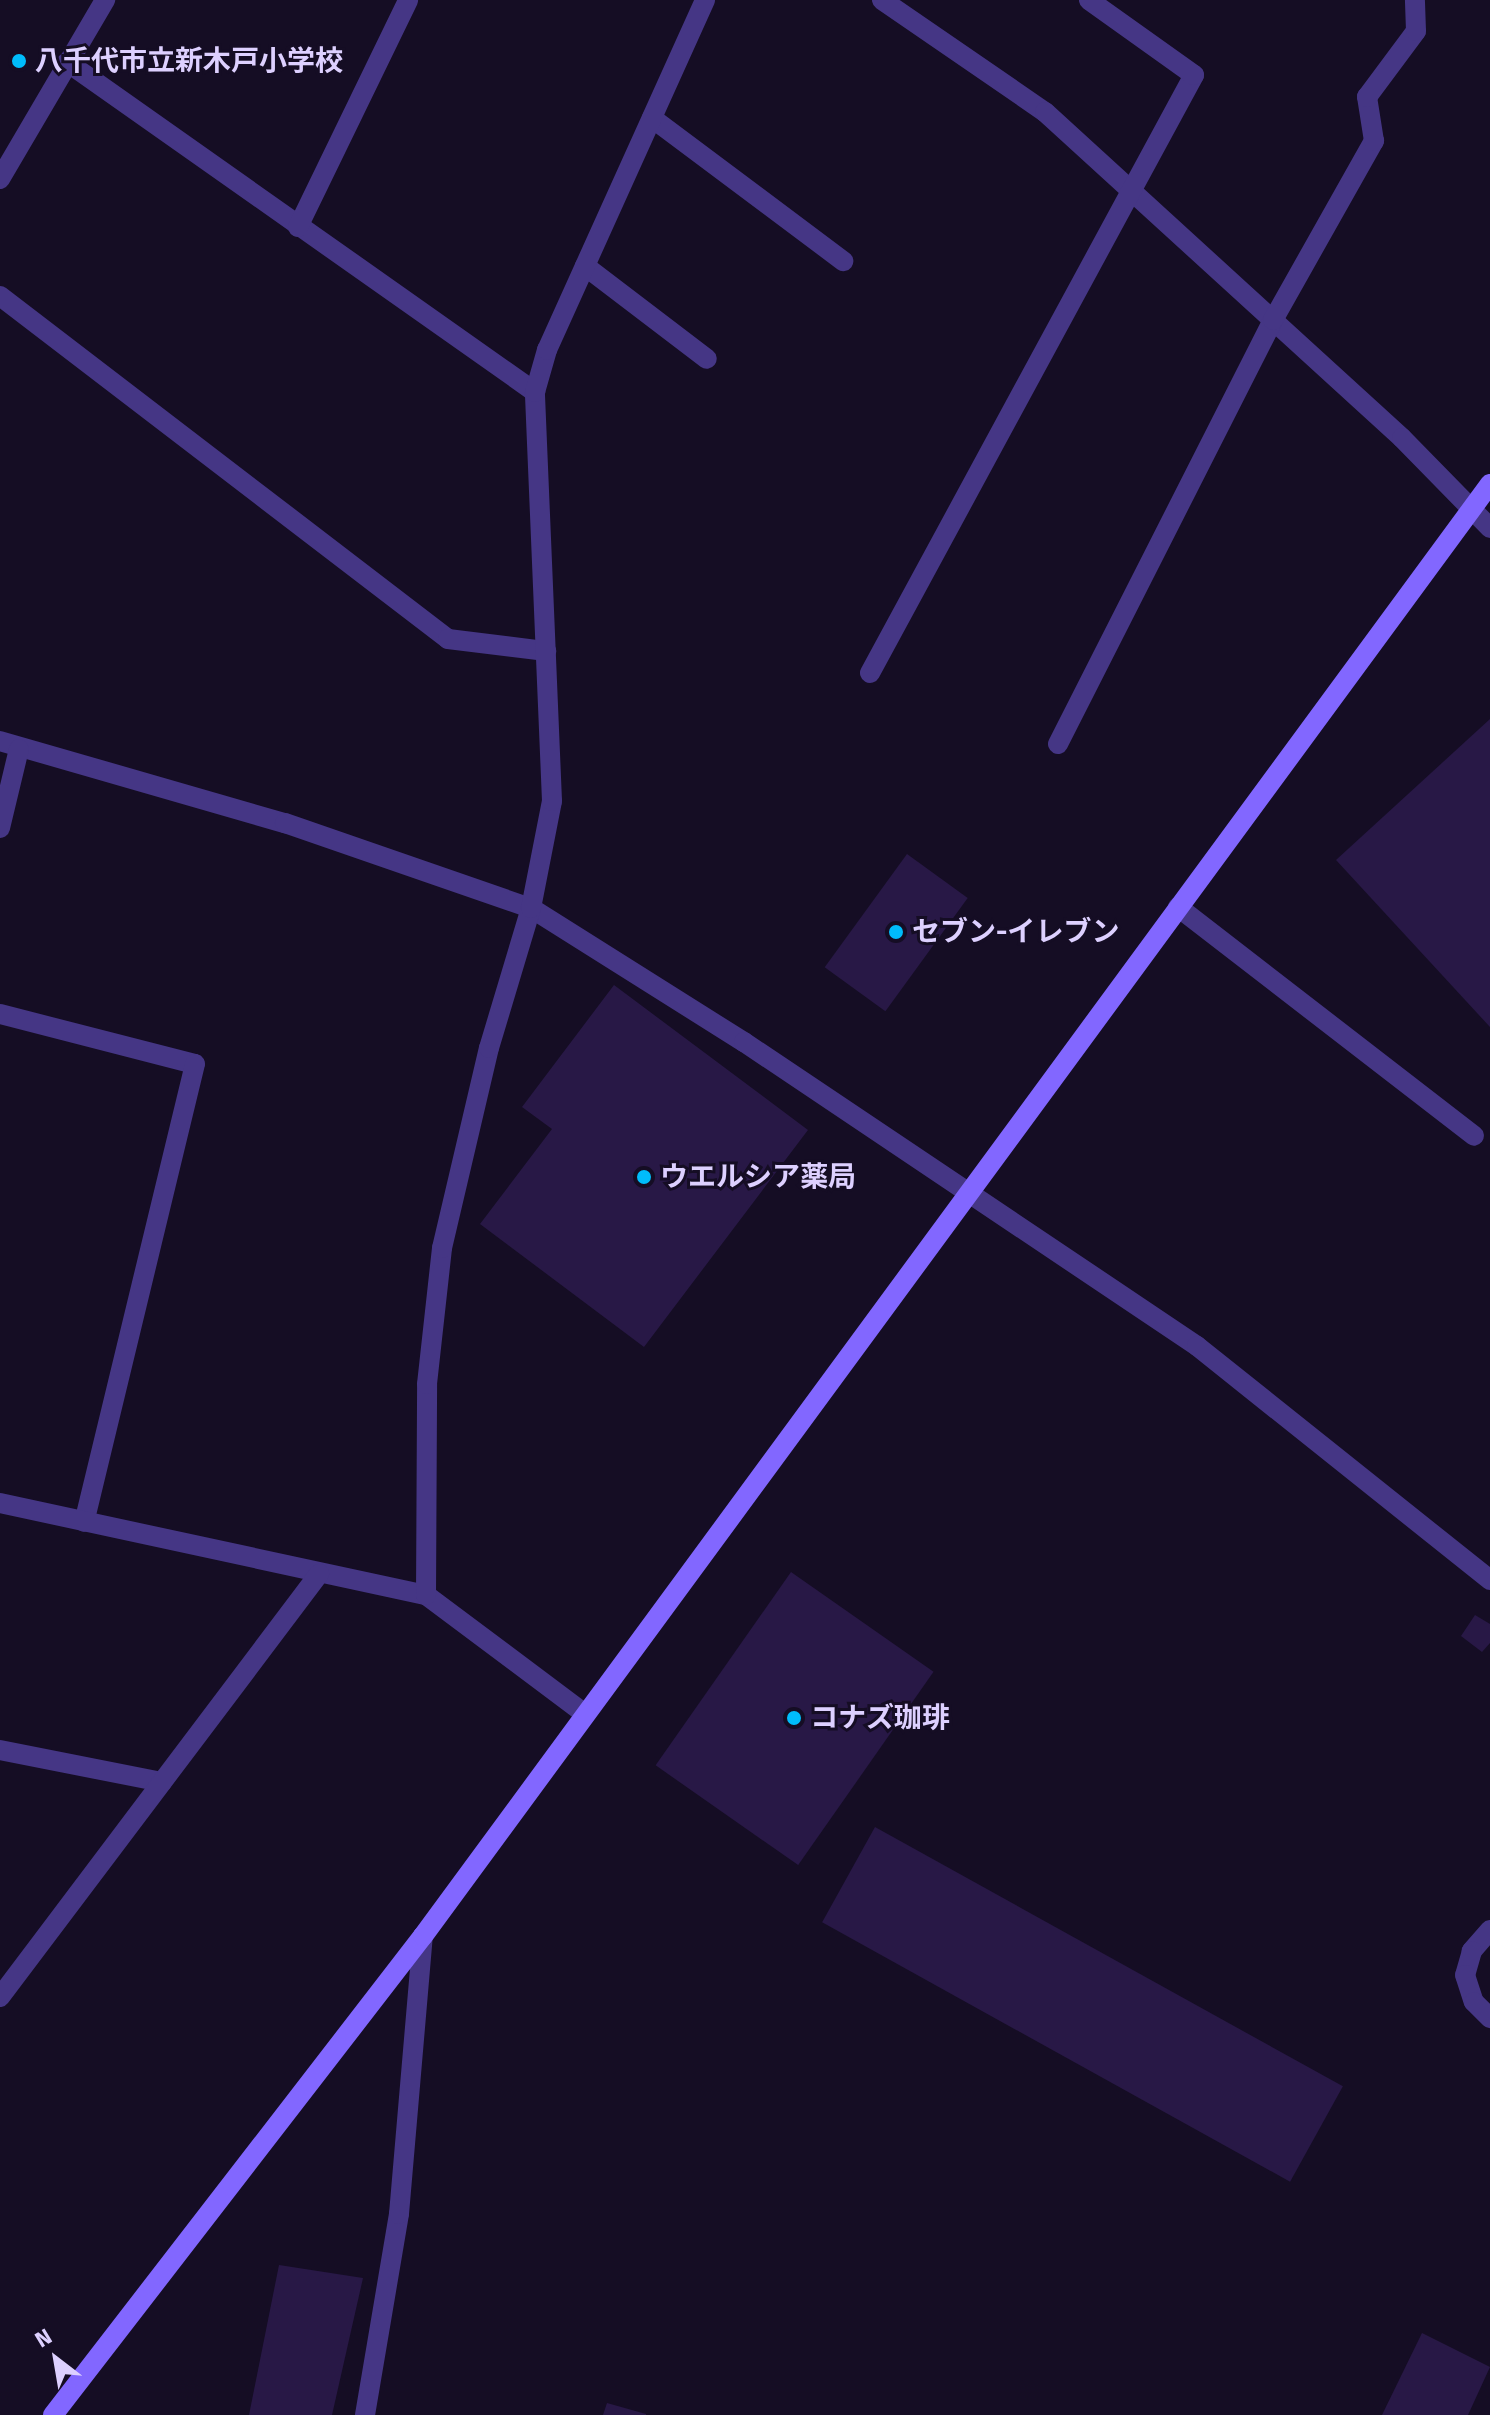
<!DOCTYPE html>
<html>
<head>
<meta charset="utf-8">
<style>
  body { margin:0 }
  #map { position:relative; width:1490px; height:2415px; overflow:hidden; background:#150d24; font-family:"Fira Sans","Noto Sans JP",sans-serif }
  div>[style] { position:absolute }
  .building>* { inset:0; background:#281846; transform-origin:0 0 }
  .lane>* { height:20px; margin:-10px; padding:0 10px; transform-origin:10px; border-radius:10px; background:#453685 }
  .street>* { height:20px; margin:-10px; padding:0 10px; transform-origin:10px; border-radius:10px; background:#453685 }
  .secondary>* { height:20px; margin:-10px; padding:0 10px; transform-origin:10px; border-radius:10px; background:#8267ff }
  .dots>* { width:22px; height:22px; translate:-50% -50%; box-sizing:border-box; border:4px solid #150d24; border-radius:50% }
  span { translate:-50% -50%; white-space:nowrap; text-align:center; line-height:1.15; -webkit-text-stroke:6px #150d24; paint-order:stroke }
  .poi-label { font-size:28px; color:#ddd0ff; font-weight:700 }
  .left { translate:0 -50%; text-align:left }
  .north { position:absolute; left:16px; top:2319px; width:80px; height:80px; -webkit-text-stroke:6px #150d24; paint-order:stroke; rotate:329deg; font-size:22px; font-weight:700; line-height:32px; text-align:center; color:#ddd0ff }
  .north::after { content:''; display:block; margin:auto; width:28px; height:36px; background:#ddd0ff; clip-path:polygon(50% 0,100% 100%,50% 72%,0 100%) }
</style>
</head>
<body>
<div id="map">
  <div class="building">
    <i style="clip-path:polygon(1490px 719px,1490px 1027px,1336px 860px)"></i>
    <i style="left:907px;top:854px;width:75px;height:140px;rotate:36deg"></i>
    <i style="clip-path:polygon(614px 985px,808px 1130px,644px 1347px,480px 1224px,552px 1129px,522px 1107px)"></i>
    <i style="left:791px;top:1572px;width:174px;height:236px;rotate:35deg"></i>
    <i style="clip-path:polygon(1475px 1615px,1490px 1624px,1490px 1643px,1482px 1652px,1461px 1636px)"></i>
    <i style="left:875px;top:1827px;width:535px;height:109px;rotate:29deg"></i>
    <i style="clip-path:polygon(279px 2265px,363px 2278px,332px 2415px,249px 2415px)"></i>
    <i style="clip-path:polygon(1422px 2333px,1490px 2367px,1468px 2415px,1382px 2415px)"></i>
    <i style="clip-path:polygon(607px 2403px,646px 2414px,646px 2415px,603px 2415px)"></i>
  </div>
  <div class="lane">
    <i style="left:0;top:296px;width:564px;rotate:37.44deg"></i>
    <i style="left:448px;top:639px;width:99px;rotate:7deg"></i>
    <i style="left:1490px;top:1930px;width:28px;rotate:131deg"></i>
    <i style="left:1472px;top:1951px;width:25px;rotate:106deg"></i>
    <i style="left:1465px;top:1975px;width:28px;rotate:72deg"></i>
    <i style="left:1474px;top:2002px;width:23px;rotate:45deg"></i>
  </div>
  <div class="street">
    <i style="left:882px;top:0;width:198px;rotate:34.5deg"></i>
    <i style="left:1045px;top:112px;width:483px;rotate:42.4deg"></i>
    <i style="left:1402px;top:438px;width:126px;rotate:45.6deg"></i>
    <i style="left:67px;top:62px;width:573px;rotate:35.19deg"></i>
    <i style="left:652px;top:118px;width:239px;rotate:36.8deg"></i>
    <i style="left:0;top:179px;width:208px;rotate:-59.6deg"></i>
    <i style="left:298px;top:227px;width:252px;rotate:-64.1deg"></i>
    <i style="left:585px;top:266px;width:153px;rotate:37.3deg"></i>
    <i style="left:870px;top:673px;width:680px;rotate:-61.55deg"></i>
    <i style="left:1194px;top:75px;width:129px;rotate:-144.5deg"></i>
    <i style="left:0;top:741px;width:297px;rotate:16.1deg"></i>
    <i style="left:285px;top:823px;width:260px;rotate:19.1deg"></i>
    <i style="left:531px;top:908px;width:252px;rotate:32.2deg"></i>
    <i style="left:744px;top:1042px;width:546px;rotate:33.86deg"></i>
    <i style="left:1197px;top:1346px;width:375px;rotate:38.6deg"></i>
    <i style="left:1058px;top:744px;width:475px;rotate:-63.1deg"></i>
    <i style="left:1273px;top:320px;width:206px;rotate:-60.6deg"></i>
    <i style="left:1374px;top:141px;width:45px;rotate:-99deg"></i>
    <i style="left:1367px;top:97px;width:82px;rotate:-53.4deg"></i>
    <i style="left:1416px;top:31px;width:31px;rotate:-92deg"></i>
    <i style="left:0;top:828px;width:81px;rotate:-76.5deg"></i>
    <i style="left:1178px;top:907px;width:374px;rotate:37.7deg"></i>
    <i style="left:0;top:1014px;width:201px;rotate:14.4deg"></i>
    <i style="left:195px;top:1064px;width:471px;rotate:103.6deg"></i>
    <i style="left:0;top:1503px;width:436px;rotate:12.2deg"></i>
    <i style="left:426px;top:1595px;width:199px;rotate:36.8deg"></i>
    <i style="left:426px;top:1595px;width:211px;rotate:-89.7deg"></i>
    <i style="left:427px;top:1384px;width:137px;rotate:-83.7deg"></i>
    <i style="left:442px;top:1248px;width:205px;rotate:-76.8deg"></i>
    <i style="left:489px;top:1048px;width:146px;rotate:-73.3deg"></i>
    <i style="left:531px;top:908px;width:109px;rotate:-78.9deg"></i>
    <i style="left:552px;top:801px;width:409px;rotate:-92.4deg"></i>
    <i style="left:535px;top:392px;width:44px;rotate:-74.1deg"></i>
    <i style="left:547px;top:350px;width:384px;rotate:-65.7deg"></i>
    <i style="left:0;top:1750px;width:165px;rotate:11.2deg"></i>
    <i style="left:0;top:1997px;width:530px;rotate:-52.98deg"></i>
    <i style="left:365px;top:2415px;width:204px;rotate:-80.4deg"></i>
    <i style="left:399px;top:2214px;width:279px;rotate:-85.1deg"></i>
  </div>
  <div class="secondary">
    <i style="left:53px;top:2415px;width:605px;rotate:-52.32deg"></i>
    <i style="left:423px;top:1936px;width:1802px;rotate:-53.69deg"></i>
  </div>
  <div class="dots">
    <i style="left:19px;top:61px;background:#00bcfb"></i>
    <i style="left:896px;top:932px;background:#00bcfb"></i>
    <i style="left:644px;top:1177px;background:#00bcfb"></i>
    <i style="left:794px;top:1718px;background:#00bcfb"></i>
  </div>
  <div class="poi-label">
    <span class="left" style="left:35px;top:61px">八千代市立新木戸小学校</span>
    <span class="left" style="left:912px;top:932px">セブン-イレブン</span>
    <span class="left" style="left:660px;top:1177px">ウエルシア薬局</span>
    <span class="left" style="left:810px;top:1718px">コナズ珈琲</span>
  </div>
  <div class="north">N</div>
</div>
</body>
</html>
